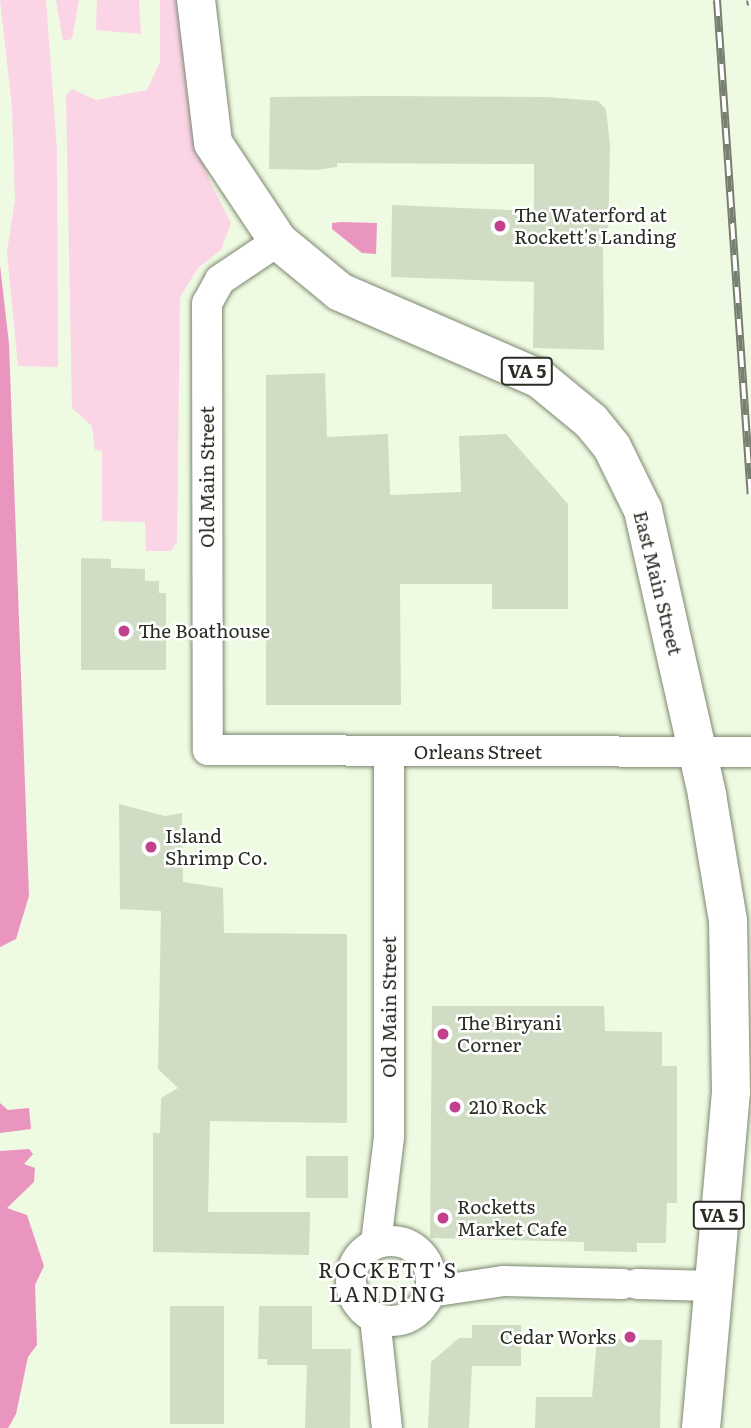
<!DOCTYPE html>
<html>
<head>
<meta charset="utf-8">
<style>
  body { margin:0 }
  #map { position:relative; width:751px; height:1428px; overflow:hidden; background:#effae2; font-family:Literata,serif }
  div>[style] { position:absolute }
  .green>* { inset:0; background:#fbd4e6 }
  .water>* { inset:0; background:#ea94c0 }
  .building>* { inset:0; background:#d1dcc5; transform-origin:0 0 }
  .roads { filter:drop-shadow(0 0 2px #7d8771) drop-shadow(0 0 2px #7d8771) }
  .minor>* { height:30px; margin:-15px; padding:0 15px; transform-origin:15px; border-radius:15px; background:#fff }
  .minor>.ring { margin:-15px; padding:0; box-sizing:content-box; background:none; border:30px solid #fff; border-radius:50% }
  .major>* { height:38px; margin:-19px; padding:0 19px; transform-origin:19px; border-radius:19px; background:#fff }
  .rail>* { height:8px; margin-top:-4px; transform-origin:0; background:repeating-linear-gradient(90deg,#fff 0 16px,#787f70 0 32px); box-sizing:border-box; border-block:2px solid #787f70 }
  .dots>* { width:19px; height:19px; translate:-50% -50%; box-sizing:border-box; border:4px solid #fff; border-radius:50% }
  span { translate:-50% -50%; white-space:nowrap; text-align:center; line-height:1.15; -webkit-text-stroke:5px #fff; paint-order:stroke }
  .shield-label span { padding:2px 5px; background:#fff; border:2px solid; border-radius:5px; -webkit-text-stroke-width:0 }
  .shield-label { font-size:18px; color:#292d24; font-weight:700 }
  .poi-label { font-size:19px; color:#292d24 }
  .left { translate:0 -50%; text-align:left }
  .right { translate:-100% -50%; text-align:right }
  .street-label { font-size:19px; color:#292d24 }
  .neighbourhood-label { font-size:21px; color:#292d24; letter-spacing:2px }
</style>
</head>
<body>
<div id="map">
  <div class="green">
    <i style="clip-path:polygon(0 0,46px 0,57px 151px,58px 367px,18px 366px,7px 252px,15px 200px,12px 107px)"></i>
    <i style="clip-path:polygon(56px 0,79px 0,72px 39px,63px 41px)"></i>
    <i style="clip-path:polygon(97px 0,139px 0,141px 34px,96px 30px)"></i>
    <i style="clip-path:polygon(160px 0,179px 0,192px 123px,209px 179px,231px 223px,221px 250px,198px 268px,180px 297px,177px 542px,171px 551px,146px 551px,145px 522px,102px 521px,102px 451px,95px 450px,92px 426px,72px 408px,66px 95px,72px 89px,96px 100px,147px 90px,160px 62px)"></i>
  </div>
  <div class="water">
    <i style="clip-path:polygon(341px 222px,377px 223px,376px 254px,362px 253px,332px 229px,332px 223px)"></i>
    <i style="clip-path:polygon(0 265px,9px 344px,29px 896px,16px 939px,0 947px)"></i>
    <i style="clip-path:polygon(0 1103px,8px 1110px,29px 1108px,31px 1129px,0 1133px)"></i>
    <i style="clip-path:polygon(29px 1149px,33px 1154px,24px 1164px,35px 1168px,34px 1182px,7px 1208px,27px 1215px,44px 1266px,35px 1285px,37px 1345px,28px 1357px,16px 1414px,8px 1428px,0 1428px,0 1151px)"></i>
  </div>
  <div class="building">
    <i style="clip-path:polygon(379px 96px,547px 97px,598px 101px,606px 109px,610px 146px,608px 241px,603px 240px,604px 350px,533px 348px,534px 282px,391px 277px,392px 205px,534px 211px,534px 164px,337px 163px,337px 167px,316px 170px,269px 169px,270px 97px)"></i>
    <i style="clip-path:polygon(325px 373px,327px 437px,388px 434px,390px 495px,461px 492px,459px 436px,506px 434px,568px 504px,568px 609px,492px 609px,492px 584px,400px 584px,401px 705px,266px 705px,266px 375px)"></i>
    <i style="clip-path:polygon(81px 558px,111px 559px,111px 568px,145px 569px,145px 581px,159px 581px,159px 593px,166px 593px,166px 670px,81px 670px)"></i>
    <i style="clip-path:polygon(119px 804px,165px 816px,182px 813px,183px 882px,223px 888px,224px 933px,347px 934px,347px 1123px,210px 1121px,208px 1212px,310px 1212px,309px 1255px,153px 1252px,153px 1133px,160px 1133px,161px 1098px,178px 1088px,158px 1069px,161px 911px,120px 909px)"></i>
    <i style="clip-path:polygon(432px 1006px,604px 1006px,605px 1031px,662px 1032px,662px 1066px,677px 1066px,677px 1203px,667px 1203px,666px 1243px,637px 1243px,637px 1252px,584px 1251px,584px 1242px,430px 1238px)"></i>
    <i style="left:306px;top:1156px;width:42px;height:42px"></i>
    <i style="left:170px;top:1306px;width:54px;height:118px"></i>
    <i style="clip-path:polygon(259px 1306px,312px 1306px,312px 1349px,351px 1349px,350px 1428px,305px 1428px,307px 1365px,267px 1365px,267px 1359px,258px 1359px)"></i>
    <i style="clip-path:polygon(472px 1325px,521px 1325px,521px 1366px,472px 1366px,469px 1428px,428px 1428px,431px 1362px,459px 1338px,472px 1338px)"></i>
    <i style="clip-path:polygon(597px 1339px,662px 1340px,660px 1428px,535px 1428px,536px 1397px,592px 1397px)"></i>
  </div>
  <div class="roads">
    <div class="minor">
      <i style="left:278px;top:241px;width:70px;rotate:146.1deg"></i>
      <i style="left:220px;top:280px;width:26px;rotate:119deg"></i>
      <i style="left:207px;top:303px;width:447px;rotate:89.9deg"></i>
      <i style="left:208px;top:750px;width:543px;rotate:0.21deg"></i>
      <i class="ring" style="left:351px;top:1241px;width:50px;height:50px"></i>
      <i style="left:376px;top:1243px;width:107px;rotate:-83deg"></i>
      <i style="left:389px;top:1137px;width:385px;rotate:-90deg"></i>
      <i style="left:637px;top:1284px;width:75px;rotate:1.5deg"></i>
      <i style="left:430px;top:1292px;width:75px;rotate:-8.5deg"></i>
      <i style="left:504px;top:1281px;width:119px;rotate:1.4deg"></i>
      <i style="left:375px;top:1318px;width:111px;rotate:83.8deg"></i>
    </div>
    <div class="major">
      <i style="left:196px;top:0;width:144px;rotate:83.2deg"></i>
      <i style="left:213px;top:143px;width:118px;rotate:56.4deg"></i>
      <i style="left:278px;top:241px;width:80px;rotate:39.4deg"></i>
      <i style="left:340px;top:292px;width:218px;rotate:23.5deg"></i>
      <i style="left:540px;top:379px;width:66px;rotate:39.5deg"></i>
      <i style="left:591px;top:421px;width:33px;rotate:51deg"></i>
      <i style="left:612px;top:447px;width:70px;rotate:63.8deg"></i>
      <i style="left:643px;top:510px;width:292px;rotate:77.3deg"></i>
      <i style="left:707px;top:795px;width:128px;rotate:80.5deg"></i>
      <i style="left:728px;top:921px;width:171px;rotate:89deg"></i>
      <i style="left:731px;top:1092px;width:337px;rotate:95.1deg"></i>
    </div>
  </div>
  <div class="rail">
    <i style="left:717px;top:0;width:495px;rotate:86.1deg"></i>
    <i style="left:750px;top:0;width:5px;rotate:79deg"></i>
  </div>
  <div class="dots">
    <i style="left:500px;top:226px;background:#c2418c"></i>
    <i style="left:124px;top:631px;background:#c2418c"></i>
    <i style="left:151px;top:847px;background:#c2418c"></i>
    <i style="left:443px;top:1034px;background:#c2418c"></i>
    <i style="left:455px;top:1107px;background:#c2418c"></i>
    <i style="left:443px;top:1218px;background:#c2418c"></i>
    <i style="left:630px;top:1337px;background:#c2418c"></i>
  </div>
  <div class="shield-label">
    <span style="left:527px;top:371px">VA 5</span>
    <span style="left:719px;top:1215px">VA 5</span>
  </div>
  <div class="poi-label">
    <span class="left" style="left:514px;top:226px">The Waterford at<br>Rockett's Landing</span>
    <span class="left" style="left:138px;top:631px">The Boathouse</span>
    <span class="left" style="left:165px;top:847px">Island<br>Shrimp Co.</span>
    <span class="left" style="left:457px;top:1034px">The Biryani<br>Corner</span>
    <span class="left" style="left:469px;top:1107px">210 Rock</span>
    <span class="left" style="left:457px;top:1218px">Rocketts<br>Market Cafe</span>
    <span class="right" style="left:616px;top:1337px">Cedar Works</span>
  </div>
  <div class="street-label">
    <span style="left:207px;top:477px;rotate:-90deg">Old Main Street</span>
    <span style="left:658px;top:583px;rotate:76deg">East Main Street</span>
    <span style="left:478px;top:752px">Orleans Street</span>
    <span style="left:389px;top:1007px;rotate:-90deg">Old Main Street</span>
  </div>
  <div class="neighbourhood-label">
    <span style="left:388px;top:1281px">ROCKETT'S<br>LANDING</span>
  </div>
</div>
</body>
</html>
